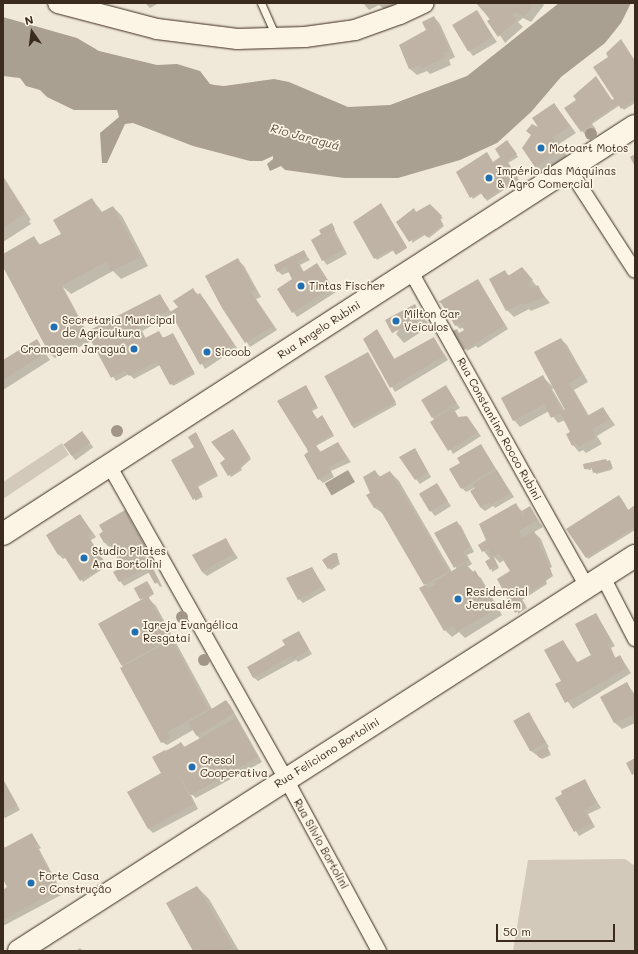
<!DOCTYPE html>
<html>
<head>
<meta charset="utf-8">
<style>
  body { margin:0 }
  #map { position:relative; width:638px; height:954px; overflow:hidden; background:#f0e9d9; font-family:Mali,sans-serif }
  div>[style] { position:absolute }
  .green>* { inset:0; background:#d2c9ba }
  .water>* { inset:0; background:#aaa091; transform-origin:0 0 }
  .shadow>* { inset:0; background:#0003; transform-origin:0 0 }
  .building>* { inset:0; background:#beb3a4; transform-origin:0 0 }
  .roads { filter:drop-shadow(0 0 1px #3b2a1e) drop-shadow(0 0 1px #3b2a1e) }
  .service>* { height:7px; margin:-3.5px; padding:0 3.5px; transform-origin:3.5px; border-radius:3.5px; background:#fcf5e5 }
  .minor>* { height:14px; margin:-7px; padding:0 7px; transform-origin:7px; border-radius:7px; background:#fcf5e5 }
  .secondary>* { height:20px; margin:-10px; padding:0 10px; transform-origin:10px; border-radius:10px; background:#fcf5e5 }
  .primary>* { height:22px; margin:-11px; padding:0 11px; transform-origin:11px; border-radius:11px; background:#fcf5e5 }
  .trees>* { width:12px; height:12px; margin:-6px; border-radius:50%; background:#a19688 }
  .dots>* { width:11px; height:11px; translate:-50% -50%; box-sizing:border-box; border:2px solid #fcf5e5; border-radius:50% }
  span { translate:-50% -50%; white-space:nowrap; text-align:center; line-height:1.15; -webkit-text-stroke:3.5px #fcf5e5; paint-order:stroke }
  .poi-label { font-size:11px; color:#3b2a1e }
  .left { translate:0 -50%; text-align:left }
  .right { translate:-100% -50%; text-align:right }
  .street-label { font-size:11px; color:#3b2a1e }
  .water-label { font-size:12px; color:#625346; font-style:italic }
  .frame { position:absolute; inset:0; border:4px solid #3b2a1e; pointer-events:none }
  .north { position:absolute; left:12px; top:12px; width:40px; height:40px; -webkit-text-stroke:3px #fcf5e5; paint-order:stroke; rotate:346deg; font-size:11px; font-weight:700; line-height:16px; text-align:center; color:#3b2a1e }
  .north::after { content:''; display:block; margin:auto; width:14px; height:18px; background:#3b2a1e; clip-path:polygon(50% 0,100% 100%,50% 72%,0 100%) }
  .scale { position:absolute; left:496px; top:924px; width:119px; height:18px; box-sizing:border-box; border:2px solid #3b2a1e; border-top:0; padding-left:5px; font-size:12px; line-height:14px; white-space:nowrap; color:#3b2a1e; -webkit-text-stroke:3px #fcf5e5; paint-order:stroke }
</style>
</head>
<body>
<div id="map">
  <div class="green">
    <i style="clip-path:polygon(62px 443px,69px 455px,3px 499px,3px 482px)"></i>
    <i style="clip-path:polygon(625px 859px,635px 866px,635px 951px,513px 951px,528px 860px)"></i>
  </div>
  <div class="water">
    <i style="clip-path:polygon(559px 3px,631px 3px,621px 23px,605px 43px,561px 77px,531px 112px,497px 143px,460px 160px,398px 178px,344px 178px,285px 170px,281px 166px,270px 171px,267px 164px,273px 159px,273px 156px,262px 161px,250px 161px,193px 146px,133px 123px,125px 124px,107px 163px,102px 163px,100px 133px,119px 117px,117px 110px,74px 110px,47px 97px,40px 90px,26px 86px,20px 78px,3px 76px,3px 17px,77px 38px,99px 51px,157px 65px,177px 64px,200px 71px,210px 84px,215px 85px,224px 86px,274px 79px,289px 82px,348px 107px,390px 105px,467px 76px)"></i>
    <i style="left:348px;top:470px;width:14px;height:27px;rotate:60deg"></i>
  </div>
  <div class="shadow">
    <i style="clip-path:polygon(145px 3px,159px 3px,150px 8px)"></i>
    <i style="clip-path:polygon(363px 3px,397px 3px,385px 10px,379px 5px,369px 10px)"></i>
    <i style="clip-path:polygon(479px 3px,542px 3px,544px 5px,531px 22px,523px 18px,518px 22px,523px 27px,505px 43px)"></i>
    <i style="clip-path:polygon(476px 12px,497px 42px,473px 56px,469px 51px)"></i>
    <i style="clip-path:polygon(434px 17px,440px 24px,455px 57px,449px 60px,451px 65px,430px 74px,427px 71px,417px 75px,410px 69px,400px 45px,428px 30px)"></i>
    <i style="clip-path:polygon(622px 42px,635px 61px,635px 103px,624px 110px,620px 105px,592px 124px,596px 129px,586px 136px,565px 108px,616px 99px,608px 58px)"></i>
    <i style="clip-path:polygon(554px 104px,576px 133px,559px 144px,567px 156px,542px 173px,535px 167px,532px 135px,542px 130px)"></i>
    <i style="clip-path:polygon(509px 144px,518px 157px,508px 163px,519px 180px,487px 201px,482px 193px,473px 199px,457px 172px,493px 163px,502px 157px)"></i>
    <i style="clip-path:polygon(3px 176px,31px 220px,29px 221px,31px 224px,3px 242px)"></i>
    <i style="clip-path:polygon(92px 199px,103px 213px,113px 207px,122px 216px,148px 266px,121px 279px,113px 271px,71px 294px,63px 287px,87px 332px,160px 295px,171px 312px,179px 308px,193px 290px,204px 299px,237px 348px,205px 369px,172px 314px,142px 331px,146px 339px,174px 336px,195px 374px,173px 386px,160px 365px,134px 379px,129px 374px,116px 381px,92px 341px,55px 358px,50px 354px,3px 265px,3px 255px,34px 237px,41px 246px,62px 234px)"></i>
    <i style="clip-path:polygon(381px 204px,407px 247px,396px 254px,394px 250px,377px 260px,354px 222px)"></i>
    <i style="clip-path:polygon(430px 205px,443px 218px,440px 220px,444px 226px,429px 238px,425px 235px,412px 243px,414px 210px,417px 213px)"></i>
    <i style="clip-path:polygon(332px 225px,347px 254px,327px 265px,323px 260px,323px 235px)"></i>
    <i style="clip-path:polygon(303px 251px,310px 260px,300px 265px,304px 272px,317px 264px,336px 292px,297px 317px,278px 289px,293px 280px,289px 272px,282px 275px,278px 271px)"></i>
    <i style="clip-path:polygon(238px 260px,244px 266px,261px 297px,256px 299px,277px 330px,250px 347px,223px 307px)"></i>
    <i style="clip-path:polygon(522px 268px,550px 303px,531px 311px,529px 309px,514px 317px,507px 310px,505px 272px,510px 276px)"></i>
    <i style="clip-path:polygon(478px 280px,508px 329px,478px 348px,476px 346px,467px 351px,460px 334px,467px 334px,464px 327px,460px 329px,456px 325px,440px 302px)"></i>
    <i style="clip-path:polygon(415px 306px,430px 326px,404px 343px,396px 334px)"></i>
    <i style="clip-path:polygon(377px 331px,395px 360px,434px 338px,448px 360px,395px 392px,364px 339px)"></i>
    <i style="clip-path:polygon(evenodd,561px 339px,567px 345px,588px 382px,574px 390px,589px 416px,603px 408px,615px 425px,597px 436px,602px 444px,586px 453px,583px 450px,579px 452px,573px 445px,572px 432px,565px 420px,558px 423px,549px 411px,520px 427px,514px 420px,543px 377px,553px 387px,561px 339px,554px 388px,566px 410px,565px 411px,552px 389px,554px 388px)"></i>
    <i style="clip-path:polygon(37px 340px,50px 360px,3px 390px,3px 362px)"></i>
    <i style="left:369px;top:355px;width:57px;height:49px;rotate:61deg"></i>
    <i style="clip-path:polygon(445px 386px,460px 408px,455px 411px,459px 418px,466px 417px,481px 436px,453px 454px,433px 418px)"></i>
    <i style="clip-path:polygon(307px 388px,318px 408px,312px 411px,317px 419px,322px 416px,324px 418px,334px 436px,316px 446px,321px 452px,338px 443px,351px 462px,331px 471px,334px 477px,323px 483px,319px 479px,310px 453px)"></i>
    <i style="left:82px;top:432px;width:19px;height:22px;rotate:54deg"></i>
    <i style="clip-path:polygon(235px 432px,251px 459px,241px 468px,242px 470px,231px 477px,221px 463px,227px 459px)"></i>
    <i style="clip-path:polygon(197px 435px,218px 476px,198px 487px,203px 497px,195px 501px)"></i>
    <i style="clip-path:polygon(481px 445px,514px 497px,495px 508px,493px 506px,485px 511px,480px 507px,476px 487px,466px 492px,462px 488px,462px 463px)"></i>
    <i style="clip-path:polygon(415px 449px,431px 477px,420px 484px,416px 479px)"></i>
    <i style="clip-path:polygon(610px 462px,613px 468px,611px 470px,596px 474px,592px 467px,591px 470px,585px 469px,584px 464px)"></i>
    <i style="clip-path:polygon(375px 472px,381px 477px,390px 472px,399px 481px,452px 572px,456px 569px,456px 522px,461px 526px,474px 552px,467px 555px,472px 564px,467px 567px,481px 578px,502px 615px,465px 638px,459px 632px,452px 637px,445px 630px,420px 589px,426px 585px,385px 515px,375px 508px,368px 495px,371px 493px)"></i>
    <i style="clip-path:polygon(436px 484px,451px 506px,435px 516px,431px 511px)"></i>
    <i style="clip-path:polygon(621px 498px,629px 511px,635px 507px,635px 530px,588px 559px,587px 557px)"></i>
    <i style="clip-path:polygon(516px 505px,522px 511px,529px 507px,543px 527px,534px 532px,541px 539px,552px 567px,550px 568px,553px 576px,546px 581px,547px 584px,522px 600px,527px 608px,518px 614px,512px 572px,504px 560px,500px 563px,494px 557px,499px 568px,492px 572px,491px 560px,479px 545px,487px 540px)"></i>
    <i style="clip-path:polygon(125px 511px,158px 568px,154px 570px,162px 586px,160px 587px,150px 572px,124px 586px,120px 581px,123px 567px,111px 546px,109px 547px,105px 543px,100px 534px)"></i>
    <i style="clip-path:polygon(80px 515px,96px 537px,90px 541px,107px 566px,83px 582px,66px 557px,63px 559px,59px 555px,48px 535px)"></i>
    <i style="clip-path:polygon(225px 539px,238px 558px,207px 576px,202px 572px)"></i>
    <i style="clip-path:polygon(336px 554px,340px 564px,331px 570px,329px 568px)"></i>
    <i style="clip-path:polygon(312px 568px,326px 590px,303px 603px,299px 599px)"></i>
    <i style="clip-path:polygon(149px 584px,154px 594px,148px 598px,156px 606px,212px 709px,226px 701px,230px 705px,262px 762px,196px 798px,190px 793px,198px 809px,153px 833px,149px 829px,162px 774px,153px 757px,181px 743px,185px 747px,200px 739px,193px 730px,167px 745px,162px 742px,100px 623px,142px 600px)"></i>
    <i style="clip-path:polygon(596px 614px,615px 646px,611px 648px,616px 659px,620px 656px,631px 673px,573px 709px,556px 684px,563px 681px,563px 641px,578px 663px,595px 663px,576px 625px)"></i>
    <i style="clip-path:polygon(299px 632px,312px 654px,298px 662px,296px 660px,258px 681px,253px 677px)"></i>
    <i style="clip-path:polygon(626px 684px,635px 694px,635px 723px,622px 729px,615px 723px,601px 697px)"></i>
    <i style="clip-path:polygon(529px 714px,549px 747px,547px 748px,551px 755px,542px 759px,531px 751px,515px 721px)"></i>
    <i style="clip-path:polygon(3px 779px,20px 810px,5px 818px,3px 816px)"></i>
    <i style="clip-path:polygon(584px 780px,601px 808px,588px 814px,595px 827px,579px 836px,556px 799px)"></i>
    <i style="clip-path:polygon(31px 834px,41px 848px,39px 849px,63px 894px,3px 926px,3px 891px,8px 887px,5px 881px,3px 882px,3px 844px,5px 848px)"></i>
    <i style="clip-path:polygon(197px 887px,209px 899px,239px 951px,195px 951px)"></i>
    <i style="clip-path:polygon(80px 948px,83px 951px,76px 951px)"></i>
  </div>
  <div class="building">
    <i style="clip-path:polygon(476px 3px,533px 3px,530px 6px,532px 8px,524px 17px,516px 12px,512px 15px,517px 20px,498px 37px,487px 21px,490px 19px)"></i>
    <i style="left:477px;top:10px;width:31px;height:29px;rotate:59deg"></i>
    <i style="clip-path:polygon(434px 16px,449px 50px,443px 53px,445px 58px,422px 68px,421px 65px,409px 69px,399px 45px,426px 30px,422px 22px)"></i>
    <i style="clip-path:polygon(621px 39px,635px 61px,635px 100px,621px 109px,618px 104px,591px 122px,592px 124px,581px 132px,564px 108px,576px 100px,573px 96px,596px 76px,612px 100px,614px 99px,593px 67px,608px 57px,606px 53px)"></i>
    <i style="clip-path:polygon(554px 103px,570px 126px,553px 137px,562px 149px,535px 167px,522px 148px,531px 135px,526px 131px,532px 124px,538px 127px,532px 118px)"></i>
    <i style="clip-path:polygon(507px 140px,517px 154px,507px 161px,518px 178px,485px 199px,480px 192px,470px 198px,456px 172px,487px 152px,493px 162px,500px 157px,495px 149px)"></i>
    <i style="clip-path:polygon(635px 154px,635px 167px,630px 157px)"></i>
    <i style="clip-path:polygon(3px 179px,24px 211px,21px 212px,23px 215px,3px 228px)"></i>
    <i style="clip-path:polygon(92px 198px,100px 213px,113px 206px,140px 257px,111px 271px,106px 262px,61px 286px,86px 332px,160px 294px,169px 310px,138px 326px,145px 338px,159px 331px,163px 338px,173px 333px,194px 372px,170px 385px,157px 361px,129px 376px,125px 370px,111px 378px,89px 337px,50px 355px,3px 267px,3px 254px,34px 236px,39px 245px,61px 234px,53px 220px)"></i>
    <i style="clip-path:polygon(381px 203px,407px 248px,396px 255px,392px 249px,374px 259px,353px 222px)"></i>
    <i style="clip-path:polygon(430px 204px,442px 216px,439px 217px,443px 224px,427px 237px,423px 233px,409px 242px,396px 222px,414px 208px,416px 212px)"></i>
    <i style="clip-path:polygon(332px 223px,335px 229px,333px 231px,343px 250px,322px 261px,311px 240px,321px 234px,319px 230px)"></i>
    <i style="clip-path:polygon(304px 250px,307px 256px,297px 261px,303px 272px,317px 263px,332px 287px,292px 313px,277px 289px,292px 279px,286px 267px,277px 272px,274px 265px)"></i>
    <i style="clip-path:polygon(238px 258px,255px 290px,251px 292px,273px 326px,245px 343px,222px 308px,205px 276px)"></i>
    <i style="clip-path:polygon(522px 267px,533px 280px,528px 284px,531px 289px,538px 285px,544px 297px,524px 305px,522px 303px,506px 311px,489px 279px,505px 270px,508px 276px)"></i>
    <i style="clip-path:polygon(478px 279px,505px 325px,464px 350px,452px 331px,457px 329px,459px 333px,464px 330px,460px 323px,455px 326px,442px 303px,438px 302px)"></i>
    <i style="clip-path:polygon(193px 288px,197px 295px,200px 293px,234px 344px,200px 365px,170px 312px,178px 307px,173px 301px)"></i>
    <i style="left:415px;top:304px;width:15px;height:34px;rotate:62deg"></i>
    <i style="clip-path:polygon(377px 329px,394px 359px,434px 337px,444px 356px,390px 388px,363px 339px)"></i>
    <i style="clip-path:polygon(561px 338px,582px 375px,569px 383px,587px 416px,603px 407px,610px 419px,592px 429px,596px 437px,578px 447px,576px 443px,572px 446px,566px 434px,570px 432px,560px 413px,551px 418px,544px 404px,513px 421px,501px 398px,543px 375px,562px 411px,565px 410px,534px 352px)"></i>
    <i style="clip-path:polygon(37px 339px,45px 353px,3px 380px,3px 360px)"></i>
    <i style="left:368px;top:352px;width:57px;height:50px;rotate:61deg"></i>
    <i style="clip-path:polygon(306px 385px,317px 406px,311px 409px,317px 419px,322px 415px,333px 434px,315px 444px,320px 452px,338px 442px,347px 458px,328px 467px,331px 472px,318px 480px,304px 455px,308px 452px,307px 449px,277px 401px)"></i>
    <i style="left:446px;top:385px;width:21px;height:29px;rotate:59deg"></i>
    <i style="clip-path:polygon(452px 408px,458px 417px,467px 416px,478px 432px,448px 451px,430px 422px)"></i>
    <i style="clip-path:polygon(233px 429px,250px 457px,240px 466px,241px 468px,228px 476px,220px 463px,225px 459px,211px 442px)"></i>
    <i style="left:82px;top:431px;width:14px;height:23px;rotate:54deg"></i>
    <i style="clip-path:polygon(196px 432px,217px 474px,197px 485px,202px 494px,193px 500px,171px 460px,194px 447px,188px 437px)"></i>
    <i style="clip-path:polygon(481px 444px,495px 468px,461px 489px,449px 469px,460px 463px,457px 458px)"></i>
    <i style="clip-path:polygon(415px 448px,428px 472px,415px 480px,399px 457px)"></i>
    <i style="clip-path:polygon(606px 459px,607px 461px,610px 460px,612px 466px,609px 469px,593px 473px,591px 465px,590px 469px,584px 469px,583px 464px)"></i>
    <i style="clip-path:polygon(375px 470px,379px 477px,390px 471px,449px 571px,424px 585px,378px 506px,374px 508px,366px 495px,370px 493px,363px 477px)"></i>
    <i style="clip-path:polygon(497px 470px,510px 493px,490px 505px,489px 502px,480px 507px,470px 491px,475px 488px,473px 484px)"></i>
    <i style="left:437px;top:483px;width:21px;height:21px;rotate:59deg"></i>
    <i style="clip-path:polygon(619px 495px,628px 510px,635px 505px,635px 527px,586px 558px,566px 529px)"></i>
    <i style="clip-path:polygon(516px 503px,525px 520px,522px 511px,530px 506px,538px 520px,519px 531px,522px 538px,534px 531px,551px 571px,550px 576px,545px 579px,546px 582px,521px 598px,526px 606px,515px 613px,497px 579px,533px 557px,510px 571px,499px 553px,492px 557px,488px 549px,482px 552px,478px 545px,486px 540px,479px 524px)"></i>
    <i style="clip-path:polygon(125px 510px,154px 563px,150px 565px,159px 581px,155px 584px,146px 568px,119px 582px,113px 572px,122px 567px,108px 541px,104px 543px,99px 534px,103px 532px,99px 525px)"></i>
    <i style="clip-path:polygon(80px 514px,92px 533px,88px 536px,106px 564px,80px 581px,62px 553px,58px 555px,46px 535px)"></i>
    <i style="clip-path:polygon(457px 521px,470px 547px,463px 551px,468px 560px,454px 568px,434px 533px)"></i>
    <i style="clip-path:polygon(226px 538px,234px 553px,202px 572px,192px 555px)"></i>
    <i style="clip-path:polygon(333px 553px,337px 553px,339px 562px,328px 569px,322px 560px)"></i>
    <i style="left:493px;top:557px;width:10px;height:9px;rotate:61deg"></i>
    <i style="clip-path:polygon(465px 563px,473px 572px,475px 570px,497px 608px,457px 632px,453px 626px,444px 631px,419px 588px,425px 585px,428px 589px,436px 584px,434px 582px)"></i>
    <i style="clip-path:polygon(312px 567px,323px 586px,298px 600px,286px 578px)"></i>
    <i style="left:147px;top:581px;width:13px;height:15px;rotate:61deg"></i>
    <i style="left:148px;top:596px;width:48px;height:57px;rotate:61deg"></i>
    <i style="clip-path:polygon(596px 613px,612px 642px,607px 644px,615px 658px,620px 655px,627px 668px,565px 703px,555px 684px,561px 681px,544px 650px,563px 640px,576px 663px,589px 656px,591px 655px,575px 624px)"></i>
    <i style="clip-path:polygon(299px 631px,309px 649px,293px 659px,291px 656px,253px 678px,247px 667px,285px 645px,282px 640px)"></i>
    <i style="clip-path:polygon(172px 640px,208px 709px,167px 732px,170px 738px,161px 743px,120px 668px)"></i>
    <i style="clip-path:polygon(627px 682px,635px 697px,635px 714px,614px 723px,600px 697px)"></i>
    <i style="left:226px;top:700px;width:15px;height:44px;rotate:58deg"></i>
    <i style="left:529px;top:712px;width:35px;height:18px;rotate:61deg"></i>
    <i style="clip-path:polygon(236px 718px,258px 757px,191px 795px,173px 766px,194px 804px,148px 829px,127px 792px,161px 773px,152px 757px,165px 750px,166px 752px,181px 742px,184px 747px)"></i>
    <i style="clip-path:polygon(547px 746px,550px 753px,539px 758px,536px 752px)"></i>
    <i style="clip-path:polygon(635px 758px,635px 773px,632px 775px,626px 763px)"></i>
    <i style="clip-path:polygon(585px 779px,597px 803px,584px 810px,592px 823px,574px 832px,555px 798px,562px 794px,561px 791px)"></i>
    <i style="clip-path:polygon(3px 780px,17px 805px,3px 813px)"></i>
    <i style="clip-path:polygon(32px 833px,38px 844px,35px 845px,59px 889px,3px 920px,3px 890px,7px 887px,3px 879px,3px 846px,4px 848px)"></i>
    <i style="clip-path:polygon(197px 886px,233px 948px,227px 951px,193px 951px,166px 903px)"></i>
  </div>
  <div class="roads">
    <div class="service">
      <i style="left:261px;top:3px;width:36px;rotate:66deg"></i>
    </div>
    <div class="minor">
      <i style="left:569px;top:169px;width:121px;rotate:57.1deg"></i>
      <i style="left:410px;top:270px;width:363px;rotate:60.8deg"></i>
      <i style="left:109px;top:465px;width:360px;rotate:60.6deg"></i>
      <i style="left:286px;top:779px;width:196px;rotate:61.6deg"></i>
      <i style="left:603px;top:577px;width:70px;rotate:62.7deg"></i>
    </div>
    <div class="secondary">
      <i style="left:58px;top:3px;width:102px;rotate:14.7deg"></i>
      <i style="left:157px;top:29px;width:81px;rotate:7.1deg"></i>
      <i style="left:237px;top:39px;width:68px;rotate:-1.7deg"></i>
      <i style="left:305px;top:37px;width:50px;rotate:-8deg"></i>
      <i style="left:355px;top:30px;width:48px;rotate:-19.6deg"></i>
      <i style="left:400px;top:14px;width:26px;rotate:-25deg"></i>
    </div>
    <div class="primary">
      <i style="left:3px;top:534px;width:752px;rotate:-32.85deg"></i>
      <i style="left:19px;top:951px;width:732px;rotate:-32.67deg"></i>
    </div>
  </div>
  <div class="trees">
    <i style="left:591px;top:134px"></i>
    <i style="left:117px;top:431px"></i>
    <i style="left:182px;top:617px"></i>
    <i style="left:204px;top:660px"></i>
  </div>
  <div class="dots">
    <i style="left:541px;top:148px;background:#1f6fb2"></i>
    <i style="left:489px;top:178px;background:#1f6fb2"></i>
    <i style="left:301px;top:286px;background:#1f6fb2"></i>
    <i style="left:396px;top:321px;background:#1f6fb2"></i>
    <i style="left:54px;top:327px;background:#1f6fb2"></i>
    <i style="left:134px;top:349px;background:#1f6fb2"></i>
    <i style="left:207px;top:352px;background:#1f6fb2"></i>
    <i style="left:84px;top:558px;background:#1f6fb2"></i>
    <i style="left:458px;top:599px;background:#1f6fb2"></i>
    <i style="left:135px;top:632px;background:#1f6fb2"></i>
    <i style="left:192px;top:767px;background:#1f6fb2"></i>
    <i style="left:31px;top:883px;background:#1f6fb2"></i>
  </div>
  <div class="poi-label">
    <span class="left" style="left:549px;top:148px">Motoart Motos</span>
    <span class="left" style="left:497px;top:178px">Império das Máquinas<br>&amp; Agro Comercial</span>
    <span class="left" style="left:309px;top:286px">Tintas Fischer</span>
    <span class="left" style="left:404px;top:321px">Milton Car<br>Veículos</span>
    <span class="left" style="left:62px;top:327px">Secretaria Municipal<br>de Agricultura</span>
    <span class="right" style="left:126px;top:349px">Cromagem Jaraguá</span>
    <span class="left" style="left:215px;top:352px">Sicoob</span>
    <span class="left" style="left:92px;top:558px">Studio Pilates<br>Ana Bortolini</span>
    <span class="left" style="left:466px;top:599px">Residencial<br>Jerusalém</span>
    <span class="left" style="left:143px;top:632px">Igreja Evangélica<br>Resgatai</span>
    <span class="left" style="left:200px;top:767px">Cresol<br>Cooperativa</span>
    <span class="left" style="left:39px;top:883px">Forte Casa<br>e Construção</span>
  </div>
  <div class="street-label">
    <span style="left:319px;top:330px;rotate:-33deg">Rua Angelo Rubini</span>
    <span style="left:499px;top:429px;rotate:61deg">Rua Constantino Rocco Rubini</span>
    <span style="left:327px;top:753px;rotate:-32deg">Rua Feliciano Bortolini</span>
    <span style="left:321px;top:844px;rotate:61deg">Rua Sílvio Bortolini</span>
  </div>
  <div class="water-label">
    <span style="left:305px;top:137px;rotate:15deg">Rio Jaraguá</span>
  </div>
  <div class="frame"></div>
  <div class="north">N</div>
  <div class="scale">50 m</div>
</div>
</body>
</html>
